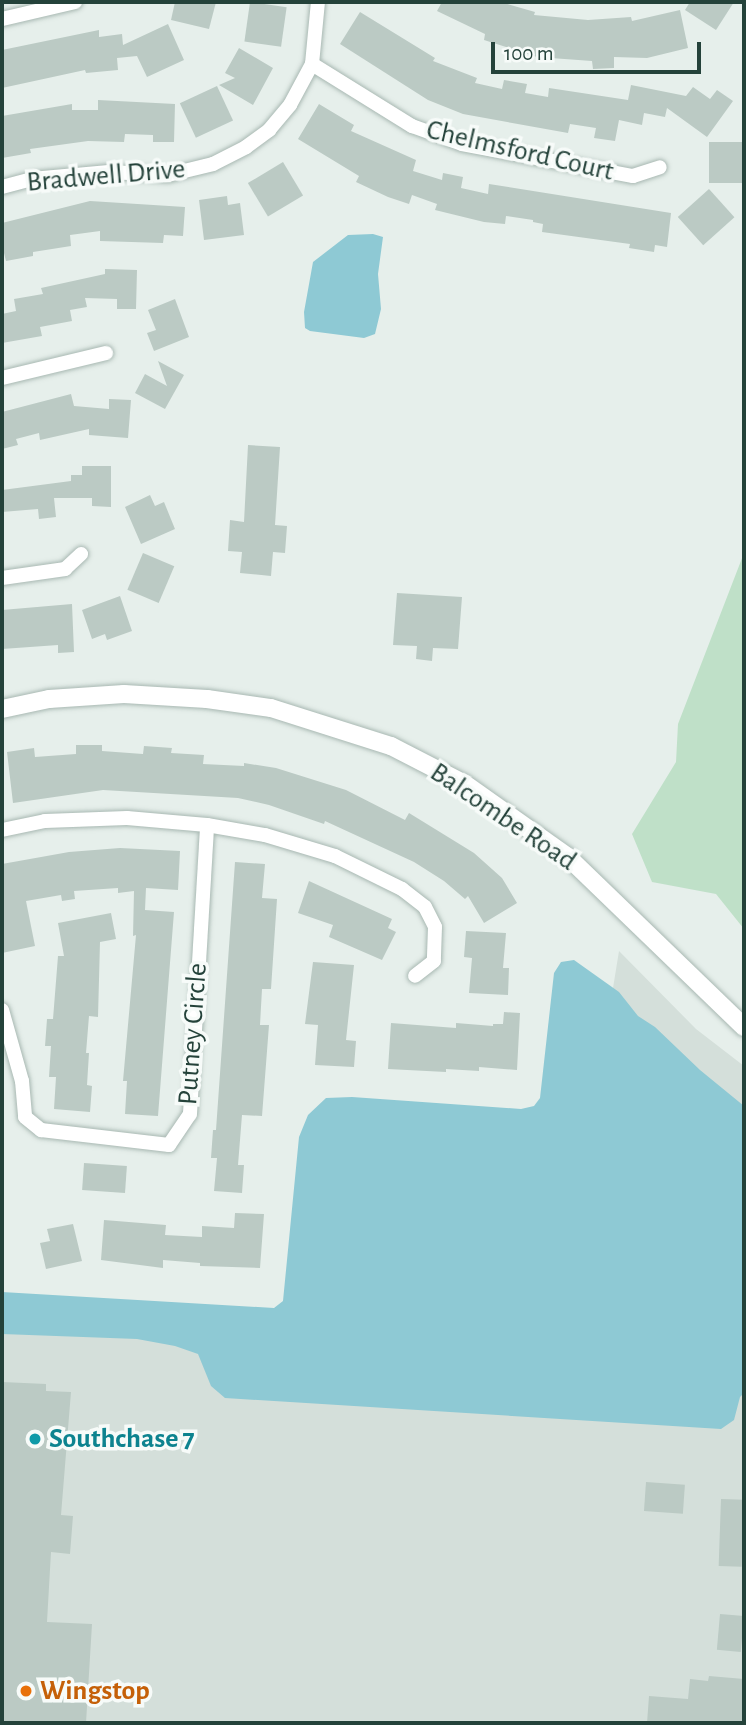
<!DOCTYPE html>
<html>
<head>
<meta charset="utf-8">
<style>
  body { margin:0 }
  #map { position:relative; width:746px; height:1725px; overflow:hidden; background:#e6efeb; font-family:"Alegreya Sans",sans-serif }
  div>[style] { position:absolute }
  .built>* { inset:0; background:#d4dfda }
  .green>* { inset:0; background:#bfe0c8 }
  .water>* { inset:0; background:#8ec9d4 }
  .building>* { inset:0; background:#bbcac4; transform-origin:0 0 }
  .roads { filter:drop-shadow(0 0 2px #a8b8b2) drop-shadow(0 0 2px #a8b8b2) }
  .minor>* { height:14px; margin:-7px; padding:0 7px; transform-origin:7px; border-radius:7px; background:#fff }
  .tertiary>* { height:18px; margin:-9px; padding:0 9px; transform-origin:9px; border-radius:9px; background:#fff }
  .dots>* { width:19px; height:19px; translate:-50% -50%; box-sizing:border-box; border:4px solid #f7fbf9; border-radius:50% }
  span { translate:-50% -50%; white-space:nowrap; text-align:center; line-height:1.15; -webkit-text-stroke:7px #f7fbf9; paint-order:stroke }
  .street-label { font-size:28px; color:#24423a }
  .culture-label { font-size:28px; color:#0d838f; font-weight:700 }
  .left { translate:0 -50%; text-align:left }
  .food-label { font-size:28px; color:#c56008; font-weight:700 }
  .frame { position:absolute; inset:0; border:4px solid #24423a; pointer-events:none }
  .scale { position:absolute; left:491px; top:42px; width:210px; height:32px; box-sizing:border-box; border:4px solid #24423a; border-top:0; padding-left:9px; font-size:21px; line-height:24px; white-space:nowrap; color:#24423a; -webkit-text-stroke:5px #f7fbf9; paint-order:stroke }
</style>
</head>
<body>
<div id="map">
  <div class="built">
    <i style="clip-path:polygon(619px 951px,696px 1029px,744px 1066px,744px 1723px,2px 1723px,2px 1318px,554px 1353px)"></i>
  </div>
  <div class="green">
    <i style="clip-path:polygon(744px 553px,744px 929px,716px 894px,652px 882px,632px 834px,676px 762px,678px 724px)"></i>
  </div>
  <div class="water">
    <i style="clip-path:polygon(373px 234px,383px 237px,378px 274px,381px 309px,375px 334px,364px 338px,310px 331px,305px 328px,304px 312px,313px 262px,348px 235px)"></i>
    <i style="clip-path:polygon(574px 960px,619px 992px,638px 1016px,655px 1027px,700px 1070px,744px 1106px,744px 1393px,740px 1397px,734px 1420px,721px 1429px,225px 1398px,211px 1386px,198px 1354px,175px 1346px,137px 1339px,2px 1334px,2px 1292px,274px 1308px,283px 1301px,299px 1137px,308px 1115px,326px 1098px,352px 1097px,521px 1109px,534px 1106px,540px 1098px,554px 973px,561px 962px)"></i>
  </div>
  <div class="building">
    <i style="clip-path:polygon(175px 2px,216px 2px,209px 29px,171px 20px)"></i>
    <i style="left:250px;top:2px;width:37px;height:40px;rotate:8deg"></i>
    <i style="clip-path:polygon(442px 2px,500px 2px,535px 12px,534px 15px,588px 20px,631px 17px,632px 21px,680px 10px,688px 48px,647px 58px,614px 57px,614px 68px,593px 69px,592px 61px,537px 57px,484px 40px,485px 34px,437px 11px)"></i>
    <i style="clip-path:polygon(690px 2px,734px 2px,716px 30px,685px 10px)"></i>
    <i style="clip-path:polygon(360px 12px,435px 58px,433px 61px,477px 78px,475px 83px,502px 89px,504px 80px,527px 84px,525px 93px,548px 97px,549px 88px,628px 100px,631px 85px,686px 96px,693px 87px,710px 99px,717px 90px,733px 101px,707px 137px,667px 108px,665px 117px,644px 113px,642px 125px,619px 120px,615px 141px,594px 138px,596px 128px,570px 124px,568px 133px,463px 114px,428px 100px,340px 44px)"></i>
    <i style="clip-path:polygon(168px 24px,184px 60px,147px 77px,137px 56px,117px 58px,118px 70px,86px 73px,85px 70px,2px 88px,2px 50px,99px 30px,99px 37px,122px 34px,123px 45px)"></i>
    <i style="clip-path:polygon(239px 48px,273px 68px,253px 105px,219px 85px,235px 78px,225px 73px)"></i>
    <i style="left:217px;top:86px;width:38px;height:41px;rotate:65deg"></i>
    <i style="clip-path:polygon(98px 100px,175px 104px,174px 142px,153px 142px,153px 135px,125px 134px,124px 142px,88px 141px,30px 149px,31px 153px,2px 158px,2px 116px,72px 104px,72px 110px,98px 110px)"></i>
    <i style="clip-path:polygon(319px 104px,354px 125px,351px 131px,416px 160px,413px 171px,442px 180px,443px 173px,463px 177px,461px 188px,488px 194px,489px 184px,671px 213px,667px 247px,655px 245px,654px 252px,629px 248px,630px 244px,542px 232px,543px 224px,533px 222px,533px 220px,506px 216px,505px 224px,484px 222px,435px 210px,437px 204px,412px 195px,409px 204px,388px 197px,356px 182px,359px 176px,298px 139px)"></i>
    <i style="left:744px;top:142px;width:41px;height:35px;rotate:90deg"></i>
    <i style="left:283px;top:162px;width:39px;height:41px;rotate:59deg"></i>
    <i style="left:709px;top:189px;width:38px;height:42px;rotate:48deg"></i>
    <i style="clip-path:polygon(227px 196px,228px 205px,240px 203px,244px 235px,204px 240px,199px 200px)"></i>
    <i style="clip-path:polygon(90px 201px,185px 207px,183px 236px,164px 235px,163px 243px,100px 241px,100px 231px,70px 235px,71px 246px,33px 252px,33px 256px,6px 261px,4px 253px,2px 253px,2px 223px)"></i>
    <i style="clip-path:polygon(105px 269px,137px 270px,136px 309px,117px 309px,117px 299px,85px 298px,87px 307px,70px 310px,72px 321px,40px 327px,42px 336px,2px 343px,2px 314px,16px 311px,14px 299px,43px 294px,41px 288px,105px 274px)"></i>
    <i style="clip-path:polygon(175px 299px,189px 337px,154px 351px,147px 333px,156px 330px,148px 310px)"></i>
    <i style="clip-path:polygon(158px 361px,184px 375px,165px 409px,135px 393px,145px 374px,167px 386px)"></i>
    <i style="clip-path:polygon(71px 394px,74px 406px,109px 409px,109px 399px,131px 400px,128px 438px,89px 435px,89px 429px,40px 440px,39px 433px,16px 439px,18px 445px,2px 449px,2px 412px)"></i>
    <i style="clip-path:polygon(248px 445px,280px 447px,275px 525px,287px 526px,285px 553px,273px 552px,271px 576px,240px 573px,242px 552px,228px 551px,230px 520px,244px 522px)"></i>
    <i style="clip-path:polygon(82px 466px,111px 466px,111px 507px,92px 506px,92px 498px,54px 498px,56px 517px,39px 519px,38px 509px,2px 512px,2px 490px,71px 481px,71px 475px,82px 475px)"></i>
    <i style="clip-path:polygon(150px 495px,155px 506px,164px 502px,175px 529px,141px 544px,125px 507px)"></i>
    <i style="left:143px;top:553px;width:34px;height:40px;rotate:23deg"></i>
    <i style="clip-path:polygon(397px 593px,462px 597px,458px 649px,433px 648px,432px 661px,416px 659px,417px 646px,393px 645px)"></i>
    <i style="clip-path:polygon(120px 596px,132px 631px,107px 640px,105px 634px,92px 639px,82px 610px)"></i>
    <i style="clip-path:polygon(72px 604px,74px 652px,58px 653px,58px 645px,2px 649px,2px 610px)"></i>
    <i style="clip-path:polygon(76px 745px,102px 745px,102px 751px,143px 754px,144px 746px,172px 748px,171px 753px,204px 755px,203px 764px,244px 766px,244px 763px,276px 768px,346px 790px,405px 820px,409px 813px,474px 853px,502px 878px,517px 903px,484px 923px,468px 896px,465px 899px,444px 881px,414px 862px,325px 821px,324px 824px,269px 805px,238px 798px,103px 790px,13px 803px,7px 752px,34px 748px,35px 757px,76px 754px)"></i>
    <i style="clip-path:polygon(120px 848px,180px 851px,178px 890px,146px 888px,145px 910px,174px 912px,158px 1116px,125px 1114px,127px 1081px,123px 1081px,136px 935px,133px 936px,134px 891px,118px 893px,118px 888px,74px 891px,75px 899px,62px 901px,61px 895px,26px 901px,35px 946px,2px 953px,2px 864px,69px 852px)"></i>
    <i style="clip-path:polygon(235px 862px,265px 864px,262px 898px,277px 899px,271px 989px,262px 989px,260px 1025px,269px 1025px,262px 1116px,242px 1115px,238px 1165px,244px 1165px,242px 1193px,214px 1191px,217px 1158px,211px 1158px,213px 1130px,216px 1130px)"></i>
    <i style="clip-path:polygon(309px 881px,392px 919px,388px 928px,396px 932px,382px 960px,329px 937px,333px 925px,298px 913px)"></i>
    <i style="clip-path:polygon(111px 913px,116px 939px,100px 942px,98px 1017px,89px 1016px,86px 1053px,89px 1053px,87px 1085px,92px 1086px,90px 1112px,54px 1109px,56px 1077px,49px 1077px,51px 1046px,45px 1046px,47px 1019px,53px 1019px,58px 956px,64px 956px,58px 923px)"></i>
    <i style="clip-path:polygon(466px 931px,506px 933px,503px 968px,509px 968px,508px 995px,469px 993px,472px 958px,464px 957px)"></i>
    <i style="clip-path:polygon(313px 962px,354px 965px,346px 1040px,356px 1041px,354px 1067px,315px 1065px,318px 1025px,305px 1024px)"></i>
    <i style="clip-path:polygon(504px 1012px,520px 1013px,517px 1070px,479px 1067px,479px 1071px,446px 1069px,446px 1072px,388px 1069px,391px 1023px,456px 1028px,456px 1023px,493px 1026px,493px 1024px,503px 1024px)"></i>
    <i style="left:84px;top:1163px;width:43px;height:27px;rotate:4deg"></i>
    <i style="clip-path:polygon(235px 1213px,264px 1214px,260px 1268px,200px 1266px,200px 1263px,163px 1260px,163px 1268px,101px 1260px,104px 1220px,166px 1225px,165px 1235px,202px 1237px,202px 1226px,234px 1228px)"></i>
    <i style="clip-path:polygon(73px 1224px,82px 1261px,46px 1269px,40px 1243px,50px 1241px,47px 1229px)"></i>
    <i style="clip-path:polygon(2px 1382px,46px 1384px,46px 1391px,71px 1392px,61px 1515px,73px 1516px,70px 1554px,51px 1552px,47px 1622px,92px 1624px,86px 1723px,2px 1723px)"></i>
    <i style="left:646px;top:1482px;width:39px;height:29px;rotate:4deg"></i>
    <i style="left:721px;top:1499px;width:23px;height:67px;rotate:2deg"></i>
    <i style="left:720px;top:1614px;width:24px;height:36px;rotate:5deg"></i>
    <i style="clip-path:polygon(709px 1676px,744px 1679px,744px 1723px,647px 1723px,649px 1696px,688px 1699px,690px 1679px,708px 1681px)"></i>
  </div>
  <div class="roads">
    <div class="minor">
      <i style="left:2px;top:19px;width:75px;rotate:-13.1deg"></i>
      <i style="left:312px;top:64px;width:118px;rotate:31.8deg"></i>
      <i style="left:412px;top:126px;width:53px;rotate:19.8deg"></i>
      <i style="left:462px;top:144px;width:174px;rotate:10.6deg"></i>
      <i style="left:633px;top:176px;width:28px;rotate:-18deg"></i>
      <i style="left:2px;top:187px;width:31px;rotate:-15deg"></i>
      <i style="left:32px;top:179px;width:77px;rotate:-5.2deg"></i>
      <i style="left:109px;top:172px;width:59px;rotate:2.9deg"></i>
      <i style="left:168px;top:175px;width:46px;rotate:-13.7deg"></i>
      <i style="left:213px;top:164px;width:37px;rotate:-27deg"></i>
      <i style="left:246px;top:147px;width:29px;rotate:-36deg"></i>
      <i style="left:269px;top:130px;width:33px;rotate:-50deg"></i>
      <i style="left:290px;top:105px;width:47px;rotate:-61.8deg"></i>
      <i style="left:312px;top:64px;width:62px;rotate:-84.5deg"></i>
      <i style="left:2px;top:378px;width:107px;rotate:-13.5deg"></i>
      <i style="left:2px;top:578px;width:64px;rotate:-8.1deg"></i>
      <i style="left:65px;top:569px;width:22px;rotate:-43deg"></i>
      <i style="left:2px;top:830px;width:44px;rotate:-11.8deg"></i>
      <i style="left:45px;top:821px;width:82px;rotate:-2.1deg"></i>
      <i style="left:127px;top:818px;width:80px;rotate:5deg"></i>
      <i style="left:207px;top:825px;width:59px;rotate:9.8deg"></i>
      <i style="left:265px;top:835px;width:73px;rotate:16.7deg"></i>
      <i style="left:335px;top:856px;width:75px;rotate:26.2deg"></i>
      <i style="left:402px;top:889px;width:29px;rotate:38deg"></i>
      <i style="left:425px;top:907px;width:22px;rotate:63deg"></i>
      <i style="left:435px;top:927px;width:34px;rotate:92deg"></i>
      <i style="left:434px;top:961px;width:24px;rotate:142deg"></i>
      <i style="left:2px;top:1010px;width:74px;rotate:74.3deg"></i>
      <i style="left:22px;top:1081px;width:36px;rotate:85deg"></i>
      <i style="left:25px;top:1117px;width:21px;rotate:39deg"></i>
      <i style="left:41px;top:1130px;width:129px;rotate:6.7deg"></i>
      <i style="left:169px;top:1145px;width:37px;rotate:-56deg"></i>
      <i style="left:190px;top:1114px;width:289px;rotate:-86.6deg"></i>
    </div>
    <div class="tertiary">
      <i style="left:2px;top:709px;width:48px;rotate:-12deg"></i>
      <i style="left:49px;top:699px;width:75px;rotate:-3.8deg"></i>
      <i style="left:124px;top:694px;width:83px;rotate:3.4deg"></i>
      <i style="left:207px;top:699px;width:65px;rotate:8deg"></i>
      <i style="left:271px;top:708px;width:126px;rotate:17.6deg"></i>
      <i style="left:391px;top:746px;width:83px;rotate:27.2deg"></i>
      <i style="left:465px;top:784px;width:126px;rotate:35.3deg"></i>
      <i style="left:568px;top:857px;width:245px;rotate:44deg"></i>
    </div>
  </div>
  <div class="dots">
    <i style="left:35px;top:1439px;background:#0f9aa8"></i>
    <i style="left:26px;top:1691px;background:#e8710a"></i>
  </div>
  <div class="street-label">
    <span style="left:520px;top:151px;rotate:13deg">Chelmsford Court</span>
    <span style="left:106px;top:176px;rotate:-5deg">Bradwell Drive</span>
    <span style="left:503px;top:817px;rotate:34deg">Balcombe Road</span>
    <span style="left:193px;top:1034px;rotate:-86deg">Putney Circle</span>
  </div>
  <div class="culture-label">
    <span class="left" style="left:49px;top:1439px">Southchase 7</span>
  </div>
  <div class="food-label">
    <span class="left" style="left:40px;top:1691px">Wingstop</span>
  </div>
  <div class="frame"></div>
  <div class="scale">100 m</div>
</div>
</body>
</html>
